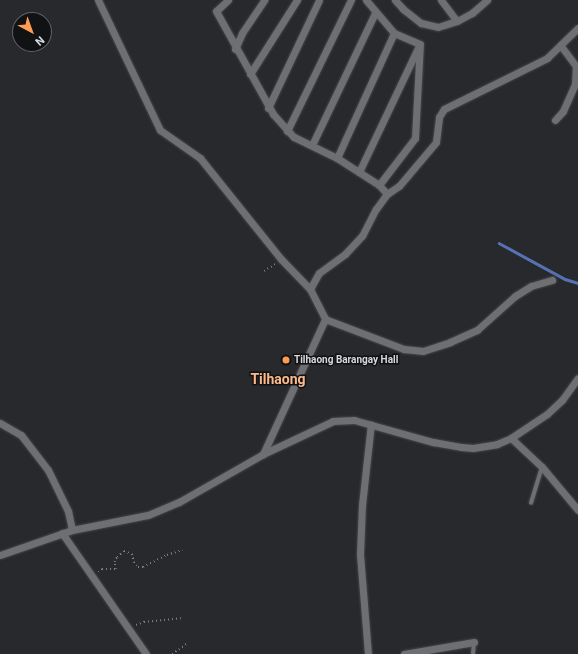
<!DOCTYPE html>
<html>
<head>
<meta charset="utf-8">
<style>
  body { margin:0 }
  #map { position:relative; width:578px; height:654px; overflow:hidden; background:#28292d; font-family:Roboto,sans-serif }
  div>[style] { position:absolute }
  .stream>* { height:2.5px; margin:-1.25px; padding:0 1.25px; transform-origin:1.25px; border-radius:1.25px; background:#5672b3 }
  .path>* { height:1.5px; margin-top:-0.75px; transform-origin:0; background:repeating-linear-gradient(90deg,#7d7e81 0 1px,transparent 0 4px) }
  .roads { filter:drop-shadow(0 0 1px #454649) drop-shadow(0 0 1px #454649) }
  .lane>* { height:3.5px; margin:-1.75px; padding:0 1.75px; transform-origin:1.75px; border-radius:1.75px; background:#6d6f73 }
  .street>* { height:7px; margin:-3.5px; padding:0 3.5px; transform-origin:3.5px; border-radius:3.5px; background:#6d6f73 }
  .dots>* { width:11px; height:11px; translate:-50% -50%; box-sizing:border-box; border:2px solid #111214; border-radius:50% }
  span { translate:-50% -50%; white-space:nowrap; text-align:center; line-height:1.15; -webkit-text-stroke:3px #111214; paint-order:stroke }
  .poi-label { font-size:10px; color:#d8d9db; font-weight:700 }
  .left { translate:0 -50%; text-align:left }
  .district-label { font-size:14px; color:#fdb98a; font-weight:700 }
  .north { position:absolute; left:12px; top:12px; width:40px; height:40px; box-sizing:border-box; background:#111214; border:1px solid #616264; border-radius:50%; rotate:139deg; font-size:11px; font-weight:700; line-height:16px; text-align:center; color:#d8d9db }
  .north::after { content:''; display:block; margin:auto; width:14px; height:18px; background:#fd9d55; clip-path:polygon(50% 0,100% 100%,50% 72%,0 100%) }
</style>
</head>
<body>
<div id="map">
  <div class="stream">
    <i style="left:499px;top:243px;width:75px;rotate:28.6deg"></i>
    <i style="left:565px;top:279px;width:14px;rotate:17deg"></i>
  </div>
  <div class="path">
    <i style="left:264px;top:271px;width:13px;rotate:-32deg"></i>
    <i style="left:98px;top:572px;width:5px;rotate:-37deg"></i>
    <i style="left:102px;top:569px;width:14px"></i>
    <i style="left:116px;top:569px;width:7px;rotate:-106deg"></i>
    <i style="left:114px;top:562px;width:6px;rotate:-59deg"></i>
    <i style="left:117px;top:557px;width:9px;rotate:-41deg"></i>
    <i style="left:124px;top:551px;width:9px;rotate:21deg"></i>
    <i style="left:132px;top:554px;width:8px;rotate:76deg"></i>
    <i style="left:134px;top:562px;width:6px;rotate:51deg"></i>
    <i style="left:138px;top:567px;width:5px"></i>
    <i style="left:143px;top:567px;width:27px;rotate:-27deg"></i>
    <i style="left:167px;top:555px;width:16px;rotate:-18deg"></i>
    <i style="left:136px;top:625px;width:9px;rotate:-21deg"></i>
    <i style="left:144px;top:622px;width:37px;rotate:-6deg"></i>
    <i style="left:172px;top:654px;width:19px;rotate:-35deg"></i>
  </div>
  <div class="roads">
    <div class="lane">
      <i style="left:531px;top:503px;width:37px;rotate:-73deg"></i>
      <i style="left:473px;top:654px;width:12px;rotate:-85deg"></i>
    </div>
    <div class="street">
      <i style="left:98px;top:0;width:144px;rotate:64.5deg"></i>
      <i style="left:160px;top:130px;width:49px;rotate:35deg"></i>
      <i style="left:200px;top:158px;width:129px;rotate:51.3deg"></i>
      <i style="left:281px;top:259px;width:42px;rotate:46deg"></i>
      <i style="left:310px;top:289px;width:34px;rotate:63deg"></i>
      <i style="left:325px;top:319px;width:85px;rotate:20.8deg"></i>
      <i style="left:404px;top:349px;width:19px;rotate:6deg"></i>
      <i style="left:423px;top:351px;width:28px;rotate:-18deg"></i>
      <i style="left:450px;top:342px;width:30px;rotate:-24deg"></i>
      <i style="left:477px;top:330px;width:51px;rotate:-41.8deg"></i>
      <i style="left:515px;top:296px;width:19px;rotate:-32deg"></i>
      <i style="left:531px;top:286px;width:22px;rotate:-16deg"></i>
      <i style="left:228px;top:0;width:16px;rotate:137deg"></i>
      <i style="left:216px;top:11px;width:118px;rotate:61deg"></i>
      <i style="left:273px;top:114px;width:31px;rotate:48deg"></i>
      <i style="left:294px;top:137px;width:48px;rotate:26deg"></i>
      <i style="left:337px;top:158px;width:50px;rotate:32.7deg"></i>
      <i style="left:379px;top:185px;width:12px;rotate:48deg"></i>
      <i style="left:366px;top:0;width:43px;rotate:49.7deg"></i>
      <i style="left:394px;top:33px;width:28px;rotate:23deg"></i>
      <i style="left:395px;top:0;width:12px;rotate:48deg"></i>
      <i style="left:403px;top:9px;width:23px;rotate:38deg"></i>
      <i style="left:421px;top:23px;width:17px;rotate:13deg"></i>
      <i style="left:438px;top:27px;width:20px;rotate:-18deg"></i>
      <i style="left:457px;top:21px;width:17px;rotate:-28deg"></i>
      <i style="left:472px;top:13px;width:20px;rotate:-41deg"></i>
      <i style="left:441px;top:0;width:26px;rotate:53deg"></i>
      <i style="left:235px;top:49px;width:17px;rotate:-66deg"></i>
      <i style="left:242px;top:33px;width:40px;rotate:-56deg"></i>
      <i style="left:250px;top:74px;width:88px;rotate:-57.6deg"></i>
      <i style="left:268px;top:108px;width:119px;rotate:-64.7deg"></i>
      <i style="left:555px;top:120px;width:12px;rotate:-48deg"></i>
      <i style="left:563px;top:111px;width:30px;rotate:-66deg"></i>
      <i style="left:575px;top:84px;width:18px;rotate:-87deg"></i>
      <i style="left:576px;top:66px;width:26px;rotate:-127deg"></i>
      <i style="left:287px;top:131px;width:146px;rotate:-64deg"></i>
      <i style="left:312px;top:145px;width:146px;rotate:-64.5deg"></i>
      <i style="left:337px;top:158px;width:137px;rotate:-65.5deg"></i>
      <i style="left:359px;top:172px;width:137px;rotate:-64.6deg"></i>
      <i style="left:379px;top:185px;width:59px;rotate:-52.5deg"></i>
      <i style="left:415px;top:138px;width:94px;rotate:-87deg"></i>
      <i style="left:310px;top:289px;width:18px;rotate:-61deg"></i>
      <i style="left:319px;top:273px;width:32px;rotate:-36deg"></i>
      <i style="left:345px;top:254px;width:25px;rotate:-47deg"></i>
      <i style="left:362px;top:236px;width:30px;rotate:-63deg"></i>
      <i style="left:376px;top:209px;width:19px;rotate:-54deg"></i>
      <i style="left:387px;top:194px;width:14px;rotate:-34deg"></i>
      <i style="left:399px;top:186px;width:57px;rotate:-49.9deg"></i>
      <i style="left:436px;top:142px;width:25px;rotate:-83deg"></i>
      <i style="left:439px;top:117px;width:9px;rotate:-58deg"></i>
      <i style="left:444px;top:109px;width:115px;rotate:-26.3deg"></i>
      <i style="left:547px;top:58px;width:43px;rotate:-44.1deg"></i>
      <i style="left:0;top:423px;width:24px;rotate:30deg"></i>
      <i style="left:21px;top:435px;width:44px;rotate:52.4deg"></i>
      <i style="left:48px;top:470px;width:46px;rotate:64deg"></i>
      <i style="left:68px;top:511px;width:19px;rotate:78deg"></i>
      <i style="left:511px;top:438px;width:42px;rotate:43.1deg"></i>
      <i style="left:542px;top:467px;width:56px;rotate:50.1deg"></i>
      <i style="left:263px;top:454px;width:149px;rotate:-65.3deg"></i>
      <i style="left:62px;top:533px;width:147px;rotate:55.2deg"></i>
      <i style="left:0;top:555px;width:76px;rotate:-19.1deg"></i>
      <i style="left:72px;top:530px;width:77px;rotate:-11.2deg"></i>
      <i style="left:148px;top:515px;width:34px;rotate:-23deg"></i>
      <i style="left:179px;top:502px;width:97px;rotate:-29.7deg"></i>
      <i style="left:263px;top:454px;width:77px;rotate:-25.2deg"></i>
      <i style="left:333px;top:421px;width:21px;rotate:-3deg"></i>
      <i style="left:354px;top:420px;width:82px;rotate:15.6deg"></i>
      <i style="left:433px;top:442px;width:28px;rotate:10deg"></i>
      <i style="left:461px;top:447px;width:12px;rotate:5deg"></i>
      <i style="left:473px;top:448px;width:24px;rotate:-9deg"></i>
      <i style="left:497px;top:444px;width:15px;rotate:-23deg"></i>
      <i style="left:511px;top:438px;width:43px;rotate:-33.7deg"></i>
      <i style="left:547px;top:414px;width:21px;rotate:-43deg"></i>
      <i style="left:562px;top:400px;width:27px;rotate:-54deg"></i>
      <i style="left:368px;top:654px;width:100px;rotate:-94.6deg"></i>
      <i style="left:360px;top:554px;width:49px;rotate:-87.7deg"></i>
      <i style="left:362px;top:505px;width:81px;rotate:-83.7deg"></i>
      <i style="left:404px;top:654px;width:71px;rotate:-9.7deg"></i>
    </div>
  </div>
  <div class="dots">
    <i style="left:286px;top:360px;background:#fd9d55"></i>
  </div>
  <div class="poi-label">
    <span class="left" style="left:294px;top:360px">Tilhaong Barangay Hall</span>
  </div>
  <div class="district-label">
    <span style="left:278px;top:379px">Tilhaong</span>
  </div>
  <div class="north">N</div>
</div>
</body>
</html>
